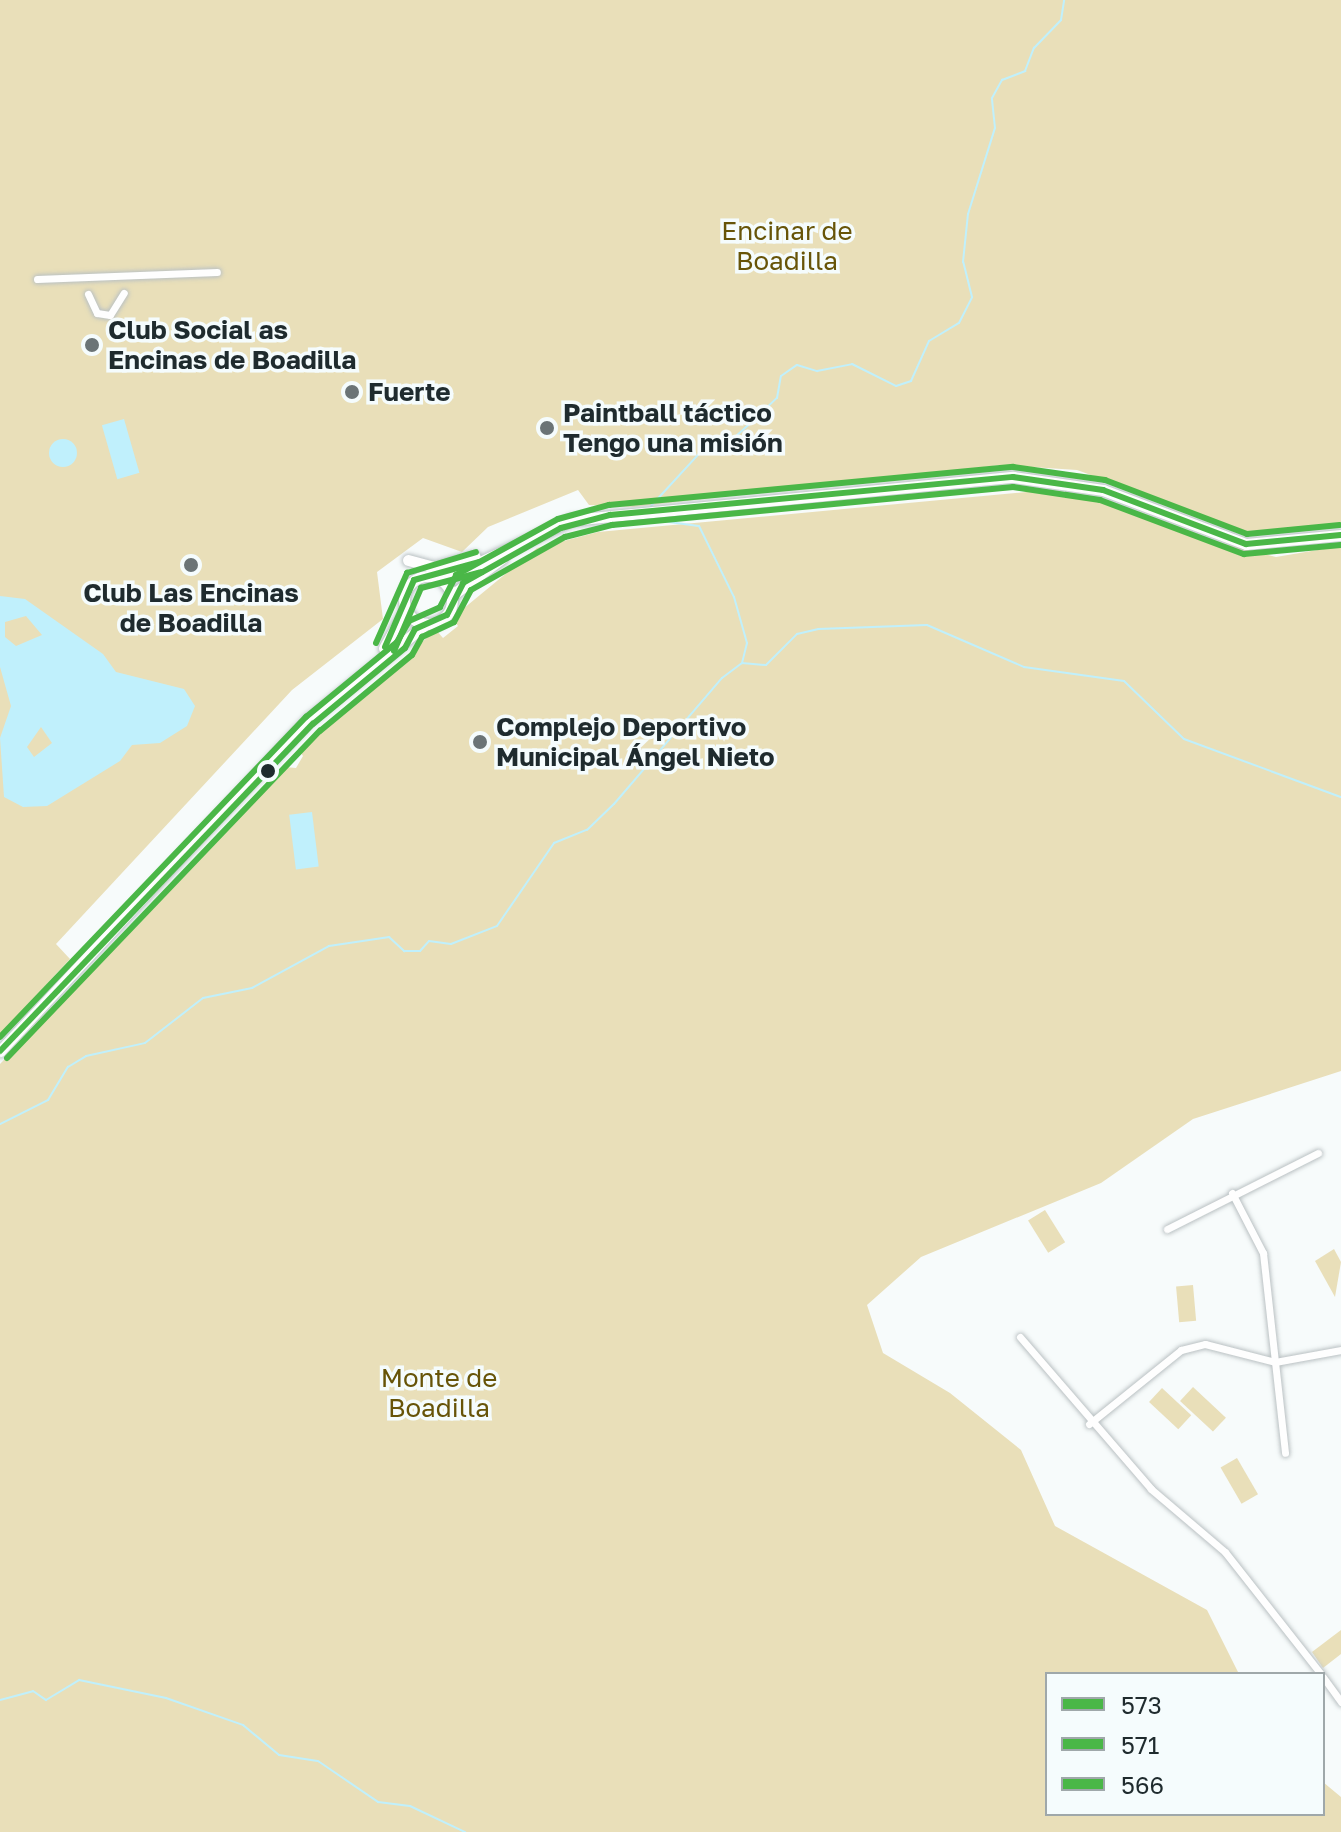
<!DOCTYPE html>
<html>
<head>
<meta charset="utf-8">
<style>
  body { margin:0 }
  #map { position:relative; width:1341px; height:1832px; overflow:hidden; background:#f7fbfb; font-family:"Golos Text",sans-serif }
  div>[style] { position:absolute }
  .green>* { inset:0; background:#e9dfb9; transform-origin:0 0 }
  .water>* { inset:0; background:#c0f0fc; transform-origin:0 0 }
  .round { border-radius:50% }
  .stream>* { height:2px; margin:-1px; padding:0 1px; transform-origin:1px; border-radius:1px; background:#c0f0fc }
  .roads { filter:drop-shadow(0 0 2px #bac1c3) drop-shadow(0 0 2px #bac1c3) }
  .minor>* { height:7px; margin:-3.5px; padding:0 3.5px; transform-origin:3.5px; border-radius:3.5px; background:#fefefe }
  .primary>* { height:11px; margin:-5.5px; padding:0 5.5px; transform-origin:5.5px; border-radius:5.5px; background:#fefefe }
  .primary>.ring { margin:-5.5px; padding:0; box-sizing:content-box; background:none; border:11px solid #fefefe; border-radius:50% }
  .bus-1>* { height:6px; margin:-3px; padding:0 3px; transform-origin:3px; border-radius:3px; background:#4ab747 }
  .bus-2>* { height:6px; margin:-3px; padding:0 3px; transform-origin:3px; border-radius:3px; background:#4ab747 }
  .bus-3>* { height:6px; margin:-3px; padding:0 3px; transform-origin:3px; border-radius:3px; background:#4ab747 }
  .dots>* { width:22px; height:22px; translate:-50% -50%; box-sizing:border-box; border:4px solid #f5fcfd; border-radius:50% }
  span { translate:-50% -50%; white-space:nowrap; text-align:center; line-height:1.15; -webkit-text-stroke:7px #f5fcfd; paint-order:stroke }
  .park-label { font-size:26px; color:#675408 }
  .poi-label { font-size:26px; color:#1f2b2e; font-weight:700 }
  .left { translate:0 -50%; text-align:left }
  .legend { position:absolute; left:1045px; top:1672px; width:280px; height:144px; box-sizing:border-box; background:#f5fcfd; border:2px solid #9fa8aa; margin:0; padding:10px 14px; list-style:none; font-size:24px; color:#1f2b2e }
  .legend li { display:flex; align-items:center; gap:16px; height:40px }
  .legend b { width:40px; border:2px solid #9fa8aa }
</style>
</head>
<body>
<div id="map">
  <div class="green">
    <i style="clip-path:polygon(0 0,1341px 0,1341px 523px,1257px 535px,1077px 470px,1001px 465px,633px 507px,589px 505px,578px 490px,488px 527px,462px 552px,423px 538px,377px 572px,383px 619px,292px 690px,56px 944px,70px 959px,0 1034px)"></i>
    <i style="clip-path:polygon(1047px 490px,1116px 503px,1178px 532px,1276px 557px,1341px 546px,1341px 1071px,1193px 1119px,1101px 1183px,921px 1257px,867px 1305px,883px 1353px,950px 1393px,1021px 1450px,1055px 1526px,1207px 1610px,1239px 1674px,1047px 1674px,1047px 1814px,1323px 1814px,1323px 1782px,1341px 1797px,1341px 1832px,0 1832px,0 1064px,285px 767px,296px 768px,303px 756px,298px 749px,436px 630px,443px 638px,458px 626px,452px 618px,537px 548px,598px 532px)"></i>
    <i style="left:1045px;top:1210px;width:38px;height:20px;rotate:58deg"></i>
    <i style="clip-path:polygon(1334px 1249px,1341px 1262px,1335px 1297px,1315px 1261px)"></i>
    <i style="left:1193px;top:1285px;width:36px;height:17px;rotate:85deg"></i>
    <i style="left:1193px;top:1387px;width:45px;height:19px;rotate:43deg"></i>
    <i style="left:1162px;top:1388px;width:40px;height:19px;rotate:43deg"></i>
    <i style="left:1237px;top:1458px;width:42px;height:19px;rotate:60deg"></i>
    <i style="clip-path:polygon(1341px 1630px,1341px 1654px,1323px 1668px,1312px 1652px)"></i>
  </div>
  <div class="water">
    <i style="left:124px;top:419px;width:56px;height:23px;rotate:74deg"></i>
    <i class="round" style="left:49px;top:439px;width:28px;height:28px"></i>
    <i style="clip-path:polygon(evenodd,0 596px,25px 599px,103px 654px,116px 672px,184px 689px,195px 706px,187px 726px,160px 743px,132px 745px,120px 761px,47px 806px,23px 807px,4px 797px,0 738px,11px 706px,0 667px,0 596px,26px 616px,42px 635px,16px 646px,5px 637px,5px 622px,26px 616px,0 596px,41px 727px,52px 743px,34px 757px,27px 747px,41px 727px)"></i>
    <i style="left:312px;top:812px;width:55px;height:23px;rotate:83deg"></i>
  </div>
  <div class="stream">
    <i style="left:651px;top:506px;width:83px;rotate:-47.4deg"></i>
    <i style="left:707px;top:445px;width:29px;rotate:-16deg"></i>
    <i style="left:735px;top:437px;width:28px;rotate:-42deg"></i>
    <i style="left:756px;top:418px;width:29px;rotate:-44deg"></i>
    <i style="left:777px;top:398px;width:22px;rotate:-80deg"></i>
    <i style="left:781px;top:376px;width:19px;rotate:-35deg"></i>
    <i style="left:797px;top:365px;width:21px;rotate:17deg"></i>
    <i style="left:817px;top:371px;width:36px;rotate:-11deg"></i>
    <i style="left:852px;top:364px;width:49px;rotate:26.6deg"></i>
    <i style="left:896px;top:386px;width:16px;rotate:-18deg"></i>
    <i style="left:911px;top:381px;width:44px;rotate:-65.8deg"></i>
    <i style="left:929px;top:341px;width:35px;rotate:-31deg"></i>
    <i style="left:959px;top:323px;width:29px;rotate:-63deg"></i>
    <i style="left:972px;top:297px;width:36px;rotate:-104deg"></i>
    <i style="left:963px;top:262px;width:48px;rotate:-84.1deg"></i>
    <i style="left:968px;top:214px;width:90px;rotate:-72.6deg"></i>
    <i style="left:995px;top:128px;width:30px;rotate:-96deg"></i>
    <i style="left:992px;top:98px;width:21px;rotate:-61deg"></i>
    <i style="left:1002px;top:80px;width:25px;rotate:-21deg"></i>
    <i style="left:1025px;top:71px;width:25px;rotate:-69deg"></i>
    <i style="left:1034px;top:48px;width:39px;rotate:-46deg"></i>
    <i style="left:1061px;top:20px;width:20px;rotate:-81deg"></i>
    <i style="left:647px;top:519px;width:52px;rotate:7.7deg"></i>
    <i style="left:699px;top:526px;width:79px;rotate:63.8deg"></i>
    <i style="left:734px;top:597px;width:48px;rotate:74.2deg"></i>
    <i style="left:747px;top:643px;width:21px;rotate:104deg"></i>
    <i style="left:0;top:1124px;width:54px;rotate:-26.6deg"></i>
    <i style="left:48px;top:1100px;width:39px;rotate:-59deg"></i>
    <i style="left:68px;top:1067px;width:21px;rotate:-31deg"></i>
    <i style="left:86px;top:1056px;width:60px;rotate:-12.4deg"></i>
    <i style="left:145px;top:1043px;width:73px;rotate:-37.8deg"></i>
    <i style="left:203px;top:998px;width:50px;rotate:-11.5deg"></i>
    <i style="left:252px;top:988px;width:88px;rotate:-28.6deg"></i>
    <i style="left:329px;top:946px;width:61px;rotate:-8.5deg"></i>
    <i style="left:389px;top:937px;width:21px;rotate:43deg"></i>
    <i style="left:404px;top:951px;width:16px"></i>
    <i style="left:420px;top:951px;width:13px;rotate:-48deg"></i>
    <i style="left:429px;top:941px;width:22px;rotate:8deg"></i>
    <i style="left:451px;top:944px;width:49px;rotate:-21.4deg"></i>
    <i style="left:497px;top:926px;width:101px;rotate:-55.5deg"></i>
    <i style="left:554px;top:843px;width:35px;rotate:-22deg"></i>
    <i style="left:587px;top:830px;width:37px;rotate:-44deg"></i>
    <i style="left:614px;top:804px;width:166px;rotate:-49.4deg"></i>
    <i style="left:722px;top:678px;width:25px;rotate:-37deg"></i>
    <i style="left:742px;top:663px;width:24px;rotate:5deg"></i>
    <i style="left:766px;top:665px;width:44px;rotate:-45deg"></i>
    <i style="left:797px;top:634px;width:22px;rotate:-13deg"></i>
    <i style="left:818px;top:629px;width:109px;rotate:-2.1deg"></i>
    <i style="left:927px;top:625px;width:106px;rotate:23.4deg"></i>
    <i style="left:1024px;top:667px;width:101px;rotate:8deg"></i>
    <i style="left:1124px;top:681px;width:83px;rotate:44deg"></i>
    <i style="left:1184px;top:739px;width:167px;rotate:20.3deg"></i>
    <i style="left:0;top:1700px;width:34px;rotate:-15deg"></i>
    <i style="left:33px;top:1691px;width:16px;rotate:35deg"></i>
    <i style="left:46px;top:1700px;width:39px;rotate:-31deg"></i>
    <i style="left:79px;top:1680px;width:89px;rotate:11.7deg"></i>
    <i style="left:166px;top:1698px;width:82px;rotate:19.3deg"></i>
    <i style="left:243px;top:1725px;width:47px;rotate:39.8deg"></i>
    <i style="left:279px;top:1755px;width:39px;rotate:9deg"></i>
    <i style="left:318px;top:1761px;width:73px;rotate:34.3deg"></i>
    <i style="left:378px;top:1802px;width:32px;rotate:7deg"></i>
    <i style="left:410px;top:1806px;width:61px;rotate:25.3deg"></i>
  </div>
  <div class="roads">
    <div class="minor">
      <i style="left:37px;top:279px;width:180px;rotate:-2.2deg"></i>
      <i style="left:88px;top:294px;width:21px;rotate:65deg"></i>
      <i style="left:97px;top:313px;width:13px;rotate:9deg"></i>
      <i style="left:110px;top:315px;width:26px;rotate:-58deg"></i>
      <i style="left:1232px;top:1193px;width:68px;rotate:62.7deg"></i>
      <i style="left:1263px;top:1253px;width:201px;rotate:83.7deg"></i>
      <i style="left:1167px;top:1229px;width:169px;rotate:-26.7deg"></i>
      <i style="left:1020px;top:1337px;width:201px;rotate:49.2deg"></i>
      <i style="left:1151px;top:1489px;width:97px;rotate:40.4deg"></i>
      <i style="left:1225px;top:1552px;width:155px;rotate:51.8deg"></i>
      <i style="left:1089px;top:1424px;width:118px;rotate:-38.8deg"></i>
      <i style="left:1181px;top:1350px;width:25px;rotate:-14deg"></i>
      <i style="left:1205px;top:1344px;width:72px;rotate:14.4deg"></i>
      <i style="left:1275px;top:1362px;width:67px;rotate:-10.3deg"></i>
      <i style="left:1323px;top:1677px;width:31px;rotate:54deg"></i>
    </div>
    <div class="primary">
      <i style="left:408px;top:560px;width:28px;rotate:15deg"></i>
      <i style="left:435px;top:567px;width:41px;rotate:-15.4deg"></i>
      <i style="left:429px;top:576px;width:25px;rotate:-5deg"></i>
      <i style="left:454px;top:574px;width:129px;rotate:-24.8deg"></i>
      <i style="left:571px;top:520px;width:444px;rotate:-5.6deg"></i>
      <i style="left:1013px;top:477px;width:91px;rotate:8.2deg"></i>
      <i style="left:1103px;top:490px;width:153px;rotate:20.7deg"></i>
      <i style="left:1246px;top:544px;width:95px;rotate:-5.4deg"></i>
      <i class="ring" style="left:404px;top:576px;width:37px;height:37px"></i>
      <i style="left:451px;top:596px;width:64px;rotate:-36.7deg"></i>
      <i style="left:384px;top:648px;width:45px;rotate:-60.6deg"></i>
      <i style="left:0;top:1051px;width:454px;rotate:-47.1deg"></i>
      <i style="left:309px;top:719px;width:151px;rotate:-39.1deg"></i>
    </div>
  </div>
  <div class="bus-1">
    <i style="left:385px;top:647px;width:73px;rotate:-66.6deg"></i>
    <i style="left:414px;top:580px;width:67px;rotate:-15.5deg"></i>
    <i style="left:0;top:1051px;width:453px;rotate:-46.3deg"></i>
    <i style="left:313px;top:724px;width:119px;rotate:-39.6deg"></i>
    <i style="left:405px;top:648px;width:21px;rotate:-62deg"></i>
    <i style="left:415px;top:629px;width:35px;rotate:-24deg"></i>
    <i style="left:447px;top:615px;width:36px;rotate:-63deg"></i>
    <i style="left:463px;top:583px;width:112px;rotate:-29.3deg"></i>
    <i style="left:561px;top:528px;width:51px;rotate:-14.9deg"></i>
    <i style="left:610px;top:515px;width:405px;rotate:-5.4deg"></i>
    <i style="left:1013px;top:477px;width:91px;rotate:8.2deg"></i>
    <i style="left:1103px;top:490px;width:153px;rotate:20.7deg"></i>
    <i style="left:1246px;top:544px;width:95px;rotate:-5.4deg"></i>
  </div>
  <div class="bus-2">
    <i style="left:394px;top:651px;width:69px;rotate:-66.8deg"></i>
    <i style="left:421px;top:588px;width:63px;rotate:-14.7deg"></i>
    <i style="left:7px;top:1058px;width:453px;rotate:-46.3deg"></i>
    <i style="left:320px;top:731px;width:119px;rotate:-39.6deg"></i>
    <i style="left:412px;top:655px;width:21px;rotate:-61deg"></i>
    <i style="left:422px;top:637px;width:35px;rotate:-25deg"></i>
    <i style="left:454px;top:622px;width:36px;rotate:-62deg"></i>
    <i style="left:471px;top:590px;width:108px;rotate:-29.4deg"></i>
    <i style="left:565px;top:537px;width:49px;rotate:-14.3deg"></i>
    <i style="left:612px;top:525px;width:403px;rotate:-5.4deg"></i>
    <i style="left:1013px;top:487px;width:88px;rotate:8.5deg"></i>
    <i style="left:1100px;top:500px;width:154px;rotate:20.6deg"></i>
    <i style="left:1244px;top:554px;width:97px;rotate:-5.3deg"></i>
  </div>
  <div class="bus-3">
    <i style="left:376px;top:643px;width:77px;rotate:-66.1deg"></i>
    <i style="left:407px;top:573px;width:72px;rotate:-16.9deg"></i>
    <i style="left:0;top:1037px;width:443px;rotate:-46.3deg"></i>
    <i style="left:306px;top:717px;width:118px;rotate:-39.5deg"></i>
    <i style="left:397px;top:642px;width:24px;rotate:-60deg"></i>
    <i style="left:409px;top:621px;width:34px;rotate:-24deg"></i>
    <i style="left:440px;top:607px;width:36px;rotate:-63deg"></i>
    <i style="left:456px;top:575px;width:116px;rotate:-28.8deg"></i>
    <i style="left:558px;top:519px;width:53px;rotate:-15.4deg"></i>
    <i style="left:609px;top:505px;width:406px;rotate:-5.4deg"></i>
    <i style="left:1013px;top:467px;width:93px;rotate:8deg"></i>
    <i style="left:1105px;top:480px;width:152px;rotate:20.8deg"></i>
    <i style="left:1247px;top:534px;width:93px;rotate:-5.5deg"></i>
  </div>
  <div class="dots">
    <i style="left:92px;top:345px;background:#6b7476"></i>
    <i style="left:352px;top:392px;background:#6b7476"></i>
    <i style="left:547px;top:428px;background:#6b7476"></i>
    <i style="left:191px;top:565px;background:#6b7476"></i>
    <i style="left:480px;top:742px;background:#6b7476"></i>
    <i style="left:268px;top:771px;background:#1f2b2e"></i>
  </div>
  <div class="park-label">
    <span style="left:787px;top:246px">Encinar de<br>Boadilla</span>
    <span style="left:439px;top:1393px">Monte de<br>Boadilla</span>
  </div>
  <div class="poi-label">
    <span class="left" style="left:108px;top:345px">Club Social as<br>Encinas de Boadilla</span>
    <span class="left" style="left:368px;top:392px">Fuerte</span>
    <span class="left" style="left:563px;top:428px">Paintball táctico<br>Tengo una misión</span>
    <span style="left:191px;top:608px">Club Las Encinas<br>de Boadilla</span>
    <span class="left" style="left:496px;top:742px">Complejo Deportivo<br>Municipal Ángel Nieto</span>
  </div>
  <ul class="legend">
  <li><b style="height:10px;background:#4ab747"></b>573</li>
  <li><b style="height:10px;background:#4ab747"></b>571</li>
  <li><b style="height:10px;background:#4ab747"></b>566</li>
  </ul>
</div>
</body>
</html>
